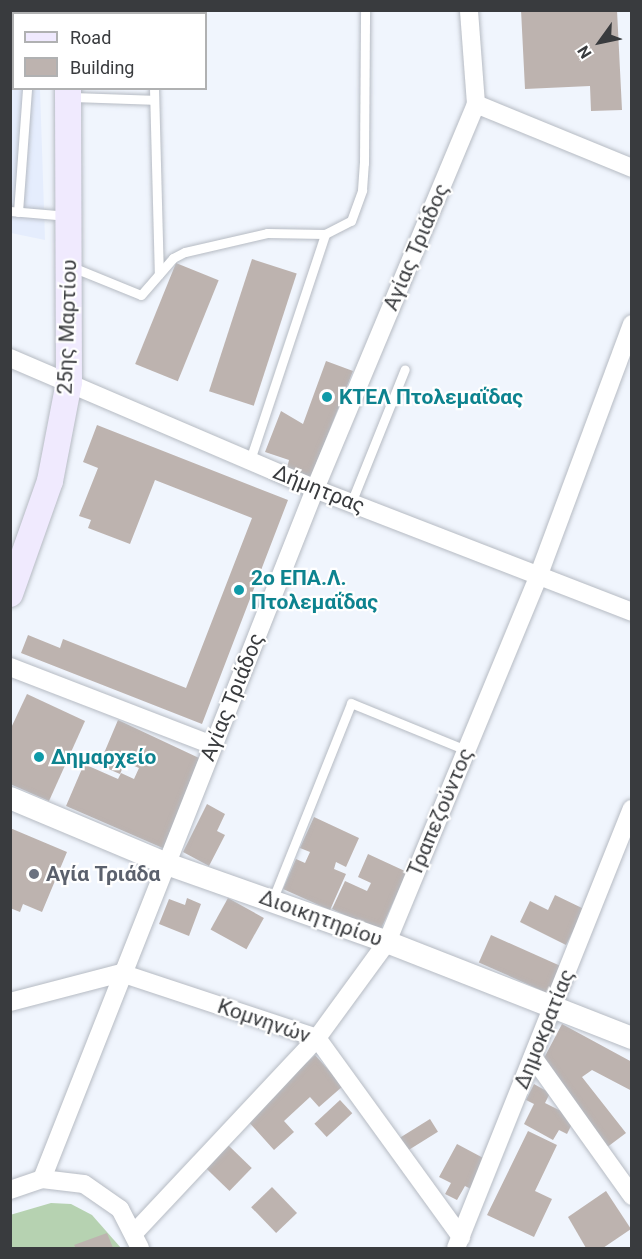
<!DOCTYPE html>
<html>
<head>
<meta charset="utf-8">
<style>
  body { margin:0 }
  #map { position:relative; width:642px; height:1259px; overflow:hidden; background:#f0f5fd; font-family:Roboto,sans-serif }
  div>[style] { position:absolute }
  .built>* { inset:0; background:#e5edfd }
  .green>* { inset:0; background:#b6d2b1 }
  .building>* { inset:0; background:#bdb3af; transform-origin:0 0 }
  .roads { filter:drop-shadow(0 0 2px #b6bbc3) drop-shadow(0 0 2px #b6bbc3) }
  .service>* { height:9px; margin:-4.5px; padding:0 4.5px; transform-origin:4.5px; border-radius:4.5px; background:#fff }
  .minor>* { height:18px; margin:-9px; padding:0 9px; transform-origin:9px; border-radius:9px; background:#fff }
  .tertiary>* { height:22px; margin:-11px; padding:0 11px; transform-origin:11px; border-radius:11px; background:#fff }
  .secondary>* { height:26px; margin:-13px; padding:0 13px; transform-origin:13px; border-radius:13px; background:#f0eafe }
  .dots>* { width:16px; height:16px; translate:-50% -50%; box-sizing:border-box; border:3px solid #fff; border-radius:50% }
  span { translate:-50% -50%; white-space:nowrap; text-align:center; line-height:1.15; -webkit-text-stroke:4.5px #fff; paint-order:stroke }
  .street-label { font-size:21px; color:#393b3e }
  .culture-label { font-size:21px; color:#0d838f; font-weight:700 }
  .left { translate:0 -50%; text-align:left }
  .worship-label { font-size:21px; color:#5b616d; font-weight:700 }
  .frame { position:absolute; inset:0; border:12px solid #393b3e; pointer-events:none }
  .legend { position:absolute; left:12px; top:12px; width:195px; height:78px; box-sizing:border-box; background:#fff; border:2px solid #b0b1b2; margin:0; padding:8px 10px; list-style:none; font-size:18px; color:#393b3e }
  .legend li { display:flex; align-items:center; gap:12px; height:30px }
  .legend b { width:30px; border:2px solid #b0b1b2 }
  .north { position:absolute; left:570px; top:12px; width:60px; height:60px; -webkit-text-stroke:4px #fff; paint-order:stroke; rotate:237deg; font-size:16px; font-weight:700; line-height:24px; text-align:center; color:#393b3e }
  .north::after { content:''; display:block; margin:auto; width:21px; height:27px; background:#393b3e; clip-path:polygon(50% 0,100% 100%,50% 72%,0 100%) }
</style>
</head>
<body>
<div id="map">
  <div class="built">
    <i style="clip-path:polygon(10px 43px,14px 88px,40px 89px,45px 240px,11px 233px)"></i>
  </div>
  <div class="green">
    <i style="clip-path:polygon(51px 1203px,71px 1204px,92px 1215px,121px 1248px,11px 1248px,10px 1215px)"></i>
  </div>
  <div class="building">
    <i style="clip-path:polygon(521px 10px,617px 10px,622px 110px,591px 111px,590px 86px,525px 89px)"></i>
    <i style="left:252px;top:259px;width:47px;height:139px;rotate:18deg"></i>
    <i style="left:176px;top:263px;width:46px;height:109px;rotate:22deg"></i>
    <i style="clip-path:polygon(326px 361px,353px 371px,311px 477px,287px 468px,289px 460px,265px 452px,281px 411px,303px 424px)"></i>
    <i style="clip-path:polygon(97px 425px,288px 500px,202px 724px,21px 653px,28px 635px,60px 648px,63px 639px,186px 688px,252px 518px,155px 480px,130px 544px,88px 528px,91px 520px,79px 516px,98px 468px,83px 462px)"></i>
    <i style="clip-path:polygon(27px 694px,85px 721px,49px 801px,10px 784px,10px 730px)"></i>
    <i style="clip-path:polygon(118px 720px,199px 758px,165px 849px,66px 806px,84px 764px,118px 779px,121px 773px,134px 779px,139px 768px,125px 762px,120px 774px,99px 765px)"></i>
    <i style="clip-path:polygon(207px 804px,225px 814px,217px 831px,225px 835px,209px 866px,183px 852px)"></i>
    <i style="clip-path:polygon(314px 817px,359px 838px,346px 867px,336px 862px,334px 869px,346px 874px,330px 910px,283px 889px,296px 859px,305px 863px,310px 852px,300px 848px)"></i>
    <i style="clip-path:polygon(10px 828px,67px 852px,42px 912px,23px 904px,20px 912px,10px 908px)"></i>
    <i style="clip-path:polygon(368px 854px,407px 872px,380px 931px,332px 909px,345px 881px,367px 891px,371px 883px,358px 877px)"></i>
    <i style="clip-path:polygon(555px 895px,584px 909px,566px 945px,520px 922px,530px 901px,548px 910px)"></i>
    <i style="clip-path:polygon(187px 898px,201px 904px,189px 936px,159px 924px,169px 899px,185px 905px)"></i>
    <i style="left:228px;top:898px;width:41px;height:36px;rotate:29deg"></i>
    <i style="left:491px;top:935px;width:78px;height:30px;rotate:24deg"></i>
    <i style="clip-path:polygon(562px 1024px,632px 1062px,632px 1091px,592px 1070px,582px 1077px,626px 1133px,606px 1148px,544px 1058px)"></i>
    <i style="clip-path:polygon(315px 1055px,343px 1086px,319px 1107px,310px 1097px,284px 1121px,294px 1132px,274px 1150px,246px 1119px)"></i>
    <i style="clip-path:polygon(534px 1084px,550px 1093px,545px 1103px,575px 1118px,567px 1134px,559px 1130px,553px 1140px,524px 1124px,534px 1104px,526px 1100px)"></i>
    <i style="left:340px;top:1100px;width:18px;height:35px;rotate:47deg"></i>
    <i style="left:430px;top:1119px;width:15px;height:36px;rotate:58deg"></i>
    <i style="clip-path:polygon(528px 1131px,557px 1145px,535px 1191px,552px 1199px,534px 1237px,487px 1215px)"></i>
    <i style="clip-path:polygon(457px 1144px,487px 1160px,471px 1189px,465px 1186px,457px 1200px,445px 1194px,451px 1183px,439px 1177px)"></i>
    <i style="left:228px;top:1145px;width:33px;height:32px;rotate:44deg"></i>
    <i style="left:272px;top:1187px;width:36px;height:29px;rotate:46deg"></i>
    <i style="clip-path:polygon(606px 1191px,631px 1229px,603px 1248px,586px 1248px,568px 1217px)"></i>
    <i style="clip-path:polygon(107px 1233px,113px 1248px,76px 1248px,74px 1245px)"></i>
  </div>
  <div class="roads">
    <div class="service">
      <i style="left:155px;top:14px;width:4px;rotate:-90deg"></i>
      <i style="left:10px;top:61px;width:4px"></i>
      <i style="left:154px;top:88px;width:186px;rotate:88.5deg"></i>
      <i style="left:70px;top:97px;width:84px;rotate:2deg"></i>
      <i style="left:10px;top:211px;width:58px;rotate:4.9deg"></i>
      <i style="left:18px;top:212px;width:124px;rotate:-85.8deg"></i>
      <i style="left:72px;top:267px;width:74px;rotate:22.1deg"></i>
      <i style="left:141px;top:295px;width:49px;rotate:-49.1deg"></i>
      <i style="left:173px;top:258px;width:13px;rotate:-27deg"></i>
      <i style="left:185px;top:252px;width:84px;rotate:-13deg"></i>
      <i style="left:267px;top:233px;width:58px;rotate:1deg"></i>
      <i style="left:325px;top:234px;width:29px;rotate:-27deg"></i>
      <i style="left:351px;top:221px;width:33px;rotate:-70deg"></i>
      <i style="left:362px;top:190px;width:27px;rotate:-86deg"></i>
      <i style="left:364px;top:163px;width:153px;rotate:-89.6deg"></i>
      <i style="left:250px;top:460px;width:238px;rotate:-71.6deg"></i>
      <i style="left:351px;top:503px;width:144px;rotate:-68.1deg"></i>
      <i style="left:272px;top:901px;width:213px;rotate:-68.2deg"></i>
      <i style="left:351px;top:703px;width:124px;rotate:22.2deg"></i>
    </div>
    <div class="minor">
      <i style="left:476px;top:104px;width:169px;rotate:22.3deg"></i>
      <i style="left:10px;top:358px;width:332px;rotate:23.2deg"></i>
      <i style="left:315px;top:489px;width:340px;rotate:21.2deg"></i>
      <i style="left:10px;top:667px;width:217px;rotate:21.1deg"></i>
      <i style="left:10px;top:1002px;width:115px;rotate:-14.6deg"></i>
      <i style="left:121px;top:973px;width:206px;rotate:18.3deg"></i>
      <i style="left:317px;top:1038px;width:246px;rotate:54.1deg"></i>
      <i style="left:533px;top:1057px;width:171px;rotate:54.5deg"></i>
      <i style="left:42px;top:1179px;width:742px;rotate:-68.41deg"></i>
      <i style="left:315px;top:489px;width:417px;rotate:-67.3deg"></i>
      <i style="left:476px;top:104px;width:94px;rotate:-94.3deg"></i>
      <i style="left:10px;top:1190px;width:34px;rotate:-19deg"></i>
      <i style="left:42px;top:1179px;width:42px;rotate:6.8deg"></i>
      <i style="left:84px;top:1184px;width:44px;rotate:34.8deg"></i>
      <i style="left:120px;top:1209px;width:44px;rotate:62.9deg"></i>
      <i style="left:135px;top:1232px;width:266px;rotate:-46.8deg"></i>
      <i style="left:317px;top:1038px;width:119px;rotate:-53.9deg"></i>
      <i style="left:387px;top:942px;width:395px;rotate:-67.5deg"></i>
      <i style="left:538px;top:577px;width:270px;rotate:-69.6deg"></i>
      <i style="left:456px;top:1248px;width:473px;rotate:-68.2deg"></i>
    </div>
    <div class="tertiary">
      <i style="left:10px;top:798px;width:170px;rotate:22.8deg"></i>
      <i style="left:167px;top:864px;width:233px;rotate:19.5deg"></i>
      <i style="left:387px;top:942px;width:263px;rotate:21.4deg"></i>
    </div>
    <div class="secondary">
      <i style="left:66px;top:10px;width:4px;rotate:90deg"></i>
      <i style="left:10px;top:594px;width:120px;rotate:-70.5deg"></i>
      <i style="left:50px;top:481px;width:101px;rotate:-79.1deg"></i>
      <i style="left:69px;top:382px;width:294px;rotate:-90.2deg"></i>
    </div>
  </div>
  <div class="dots">
    <i style="left:327px;top:397px;background:#0f9aa8"></i>
    <i style="left:239px;top:590px;background:#0f9aa8"></i>
    <i style="left:39px;top:757px;background:#0f9aa8"></i>
    <i style="left:34px;top:874px;background:#6b7280"></i>
  </div>
  <div class="street-label">
    <span style="left:416px;top:247px;rotate:-67deg">Αγίας Τριάδος</span>
    <span style="left:67px;top:327px;rotate:-88deg">25ης Μαρτίου</span>
    <span style="left:319px;top:489px;rotate:22deg">Δήμητρας</span>
    <span style="left:232px;top:697px;rotate:-68deg">Αγίας Τριάδος</span>
    <span style="left:440px;top:812px;rotate:-67deg">Τραπεζούντος</span>
    <span style="left:321px;top:918px;rotate:20deg">Διοικητηρίου</span>
    <span style="left:264px;top:1021px;rotate:19deg">Κομνηνών</span>
    <span style="left:544px;top:1029px;rotate:-68deg">Δημοκρατίας</span>
  </div>
  <div class="culture-label">
    <span class="left" style="left:339px;top:397px">ΚΤΕΛ Πτολεμαΐδας</span>
    <span class="left" style="left:251px;top:590px">2ο ΕΠΑ.Λ.<br>Πτολεμαΐδας</span>
    <span class="left" style="left:51px;top:757px">Δημαρχείο</span>
  </div>
  <div class="worship-label">
    <span class="left" style="left:46px;top:874px">Αγία Τριάδα</span>
  </div>
  <div class="frame"></div>
  <ul class="legend">
  <li><b style="height:8px;background:#f0eafe"></b>Road</li>
  <li><b style="height:16px;background:#bdb3af"></b>Building</li>
  </ul>
  <div class="north">N</div>
</div>
</body>
</html>
